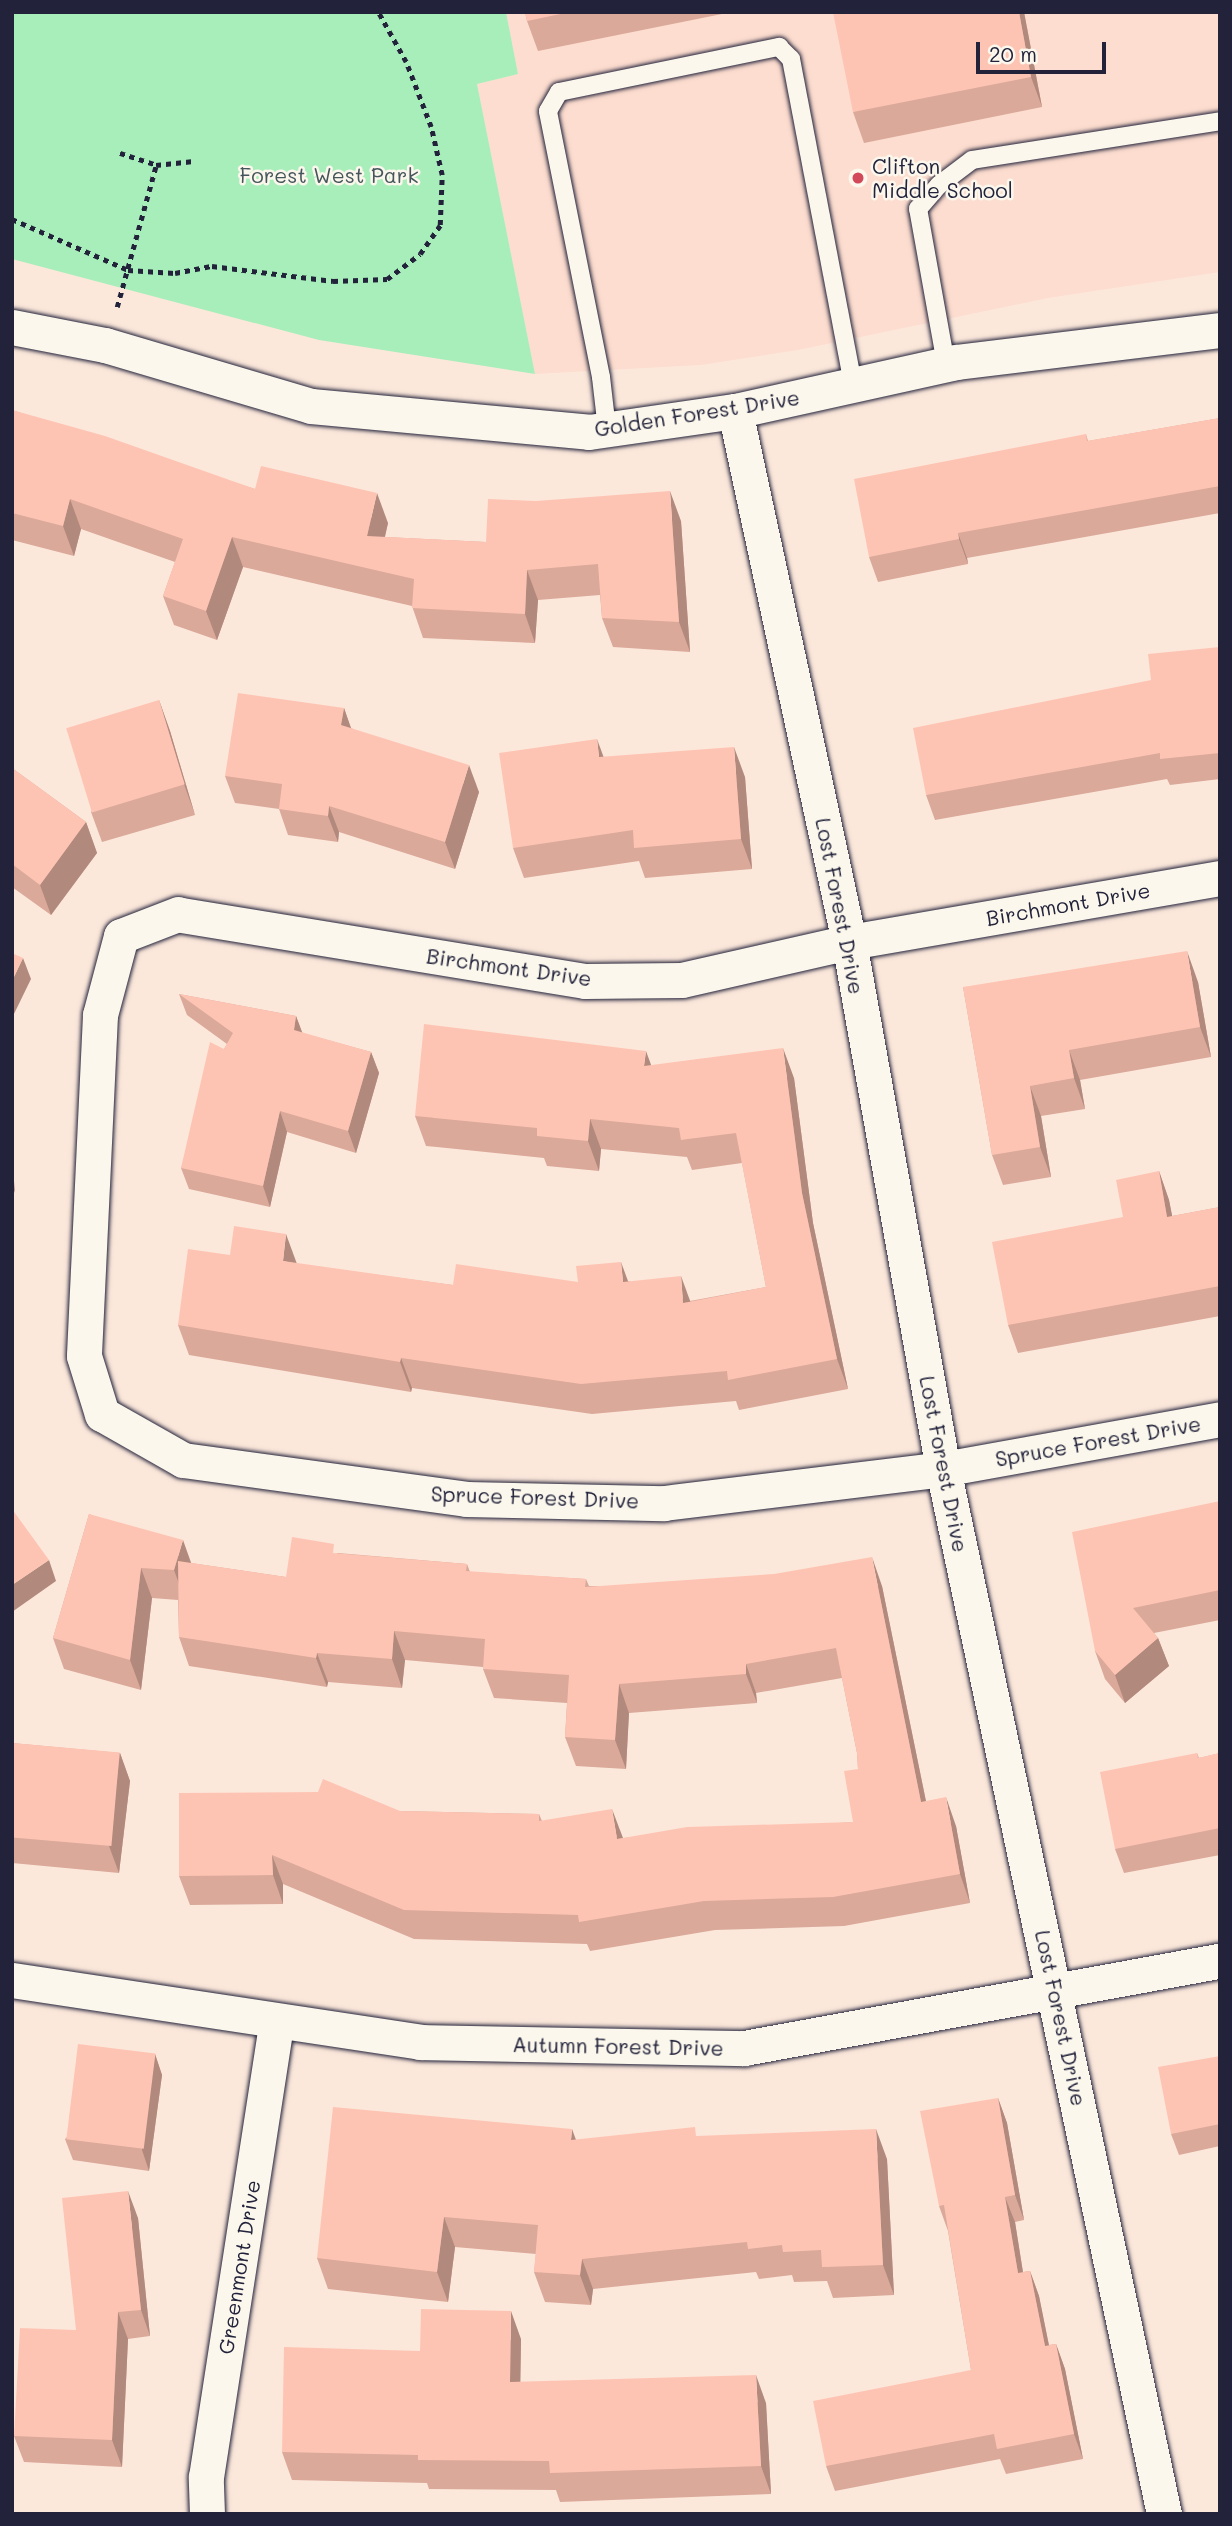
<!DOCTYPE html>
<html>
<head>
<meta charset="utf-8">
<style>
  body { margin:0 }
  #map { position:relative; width:1232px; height:2526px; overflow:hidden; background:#fce8db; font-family:Mali,sans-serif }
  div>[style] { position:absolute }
  .built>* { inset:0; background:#fdddcf }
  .green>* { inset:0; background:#a8eeba }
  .path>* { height:4.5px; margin-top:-2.25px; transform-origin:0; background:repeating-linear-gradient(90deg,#22223b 0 5px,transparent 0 10px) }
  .roads { filter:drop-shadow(0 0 2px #22223b) drop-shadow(0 0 2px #22223b) }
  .lane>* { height:18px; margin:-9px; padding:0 9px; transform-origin:9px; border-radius:9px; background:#fbf7ec }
  .street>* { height:35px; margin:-17.5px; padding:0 17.5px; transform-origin:17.5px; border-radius:17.5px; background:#fbf7ec }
  .wall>* { inset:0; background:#daa99a }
  .shaded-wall>* { inset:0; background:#b2897d }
  .building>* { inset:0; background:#fec4b3; transform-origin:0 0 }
  .dots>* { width:19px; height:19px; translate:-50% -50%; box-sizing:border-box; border:4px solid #fbf7ec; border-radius:50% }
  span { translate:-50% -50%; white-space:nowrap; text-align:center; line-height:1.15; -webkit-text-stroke:5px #fbf7ec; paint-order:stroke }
  .poi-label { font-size:21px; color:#22223b }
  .left { translate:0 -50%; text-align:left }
  .park-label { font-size:21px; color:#44555b }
  .street-label { font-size:21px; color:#22223b }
  .frame { position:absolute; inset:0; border:14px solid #22223b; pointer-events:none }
  .scale { position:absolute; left:976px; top:42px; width:130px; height:32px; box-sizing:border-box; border:4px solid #22223b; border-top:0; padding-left:9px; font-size:21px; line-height:24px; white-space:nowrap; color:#22223b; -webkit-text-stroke:5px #fbf7ec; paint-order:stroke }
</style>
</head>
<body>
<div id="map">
  <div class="built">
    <i style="clip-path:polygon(506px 12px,1220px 12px,1220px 272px,1048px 298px,798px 350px,701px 365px,535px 374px,477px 84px,518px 74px)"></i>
  </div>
  <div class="green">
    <i style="clip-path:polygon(12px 12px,506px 12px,518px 74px,477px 84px,535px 374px,319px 340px,12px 259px)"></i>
  </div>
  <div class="path">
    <i style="left:120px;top:153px;width:38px;rotate:18deg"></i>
    <i style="left:12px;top:219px;width:127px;rotate:23.7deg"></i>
    <i style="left:128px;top:270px;width:47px;rotate:3.7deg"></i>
    <i style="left:175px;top:273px;width:38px;rotate:-11deg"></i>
    <i style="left:212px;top:266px;width:122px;rotate:7.1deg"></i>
    <i style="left:333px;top:281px;width:54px;rotate:-2.1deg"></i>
    <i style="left:387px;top:279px;width:41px;rotate:-37.1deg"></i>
    <i style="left:420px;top:254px;width:35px;rotate:-55deg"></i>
    <i style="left:440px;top:225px;width:50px;rotate:-87.7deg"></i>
    <i style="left:442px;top:175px;width:49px;rotate:-102.9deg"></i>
    <i style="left:431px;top:127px;width:70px;rotate:-111deg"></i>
    <i style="left:406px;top:62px;width:57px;rotate:-119.2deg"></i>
    <i style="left:117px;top:307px;width:147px;rotate:-74.6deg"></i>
    <i style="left:156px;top:165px;width:38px;rotate:-6deg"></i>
  </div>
  <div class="roads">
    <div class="lane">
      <i style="left:946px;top:364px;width:158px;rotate:-100.2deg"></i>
      <i style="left:918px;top:209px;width:32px;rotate:-49deg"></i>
      <i style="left:939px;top:185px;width:41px;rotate:-37.1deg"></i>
      <i style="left:972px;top:160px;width:251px;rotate:-8.9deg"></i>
      <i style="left:607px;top:429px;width:52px;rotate:-96.6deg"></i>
      <i style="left:601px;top:377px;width:271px;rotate:-101.3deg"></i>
      <i style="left:548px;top:111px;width:22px;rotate:-60deg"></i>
      <i style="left:559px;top:92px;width:225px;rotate:-11.6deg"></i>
      <i style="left:779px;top:47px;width:17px;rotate:45deg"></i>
      <i style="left:791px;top:59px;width:332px;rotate:79.2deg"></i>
    </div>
    <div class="street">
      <i style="left:12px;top:327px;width:95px;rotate:11deg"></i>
      <i style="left:105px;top:345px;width:215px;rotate:16.5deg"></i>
      <i style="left:311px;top:406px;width:279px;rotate:5.3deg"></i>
      <i style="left:589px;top:432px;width:148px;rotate:-8.2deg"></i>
      <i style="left:735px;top:411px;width:226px;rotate:-12.5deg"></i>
      <i style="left:956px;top:362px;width:266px;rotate:-6.9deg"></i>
      <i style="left:735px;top:411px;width:543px;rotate:77.88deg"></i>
      <i style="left:849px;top:942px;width:535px;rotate:79.89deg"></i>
      <i style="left:943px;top:1469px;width:1068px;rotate:78.06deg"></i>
      <i style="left:1220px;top:878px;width:376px;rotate:170.2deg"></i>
      <i style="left:849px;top:942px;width:171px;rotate:167.2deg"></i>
      <i style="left:682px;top:980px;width:97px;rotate:179.4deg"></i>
      <i style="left:585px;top:981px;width:412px;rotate:-170.7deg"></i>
      <i style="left:178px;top:914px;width:61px;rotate:158.9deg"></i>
      <i style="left:121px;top:936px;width:82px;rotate:104.9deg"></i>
      <i style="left:100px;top:1015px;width:341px;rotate:92.7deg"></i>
      <i style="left:84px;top:1356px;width:61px;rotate:72.8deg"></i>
      <i style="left:102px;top:1414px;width:93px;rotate:29.6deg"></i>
      <i style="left:183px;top:1460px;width:286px;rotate:7.8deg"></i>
      <i style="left:466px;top:1499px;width:198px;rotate:1.2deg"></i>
      <i style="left:664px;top:1503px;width:281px;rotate:-6.9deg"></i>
      <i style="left:943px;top:1469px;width:281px;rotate:-10.2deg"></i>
      <i style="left:12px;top:1980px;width:413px;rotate:8.6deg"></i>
      <i style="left:420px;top:2042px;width:324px;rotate:1.1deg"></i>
      <i style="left:744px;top:2048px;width:484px;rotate:-10.4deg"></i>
      <i style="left:207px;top:2514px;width:37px;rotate:-92deg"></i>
      <i style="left:206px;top:2477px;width:461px;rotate:-81.2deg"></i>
    </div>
  </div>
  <div class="wall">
    <i style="clip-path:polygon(525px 12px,732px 12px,538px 51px,527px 21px)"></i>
    <i style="clip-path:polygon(1024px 12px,1042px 107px,864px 143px,853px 112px)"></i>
    <i style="clip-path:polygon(12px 410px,255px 489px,388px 523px,385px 537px,486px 542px,681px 521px,690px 652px,613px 647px,602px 618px,600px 595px,538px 600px,535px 643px,423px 638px,412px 606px,243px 567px,217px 640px,174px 625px,163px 596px,175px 562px,81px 529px,74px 556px,12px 540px)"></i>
    <i style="clip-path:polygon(1220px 418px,1220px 513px,967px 558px,968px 564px,878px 582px,869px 557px,1086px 434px,1088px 441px)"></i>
    <i style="clip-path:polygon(1220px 647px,1220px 779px,1170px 785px,1167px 779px,935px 820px,926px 795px)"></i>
    <i style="clip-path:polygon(159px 700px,170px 731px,195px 815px,102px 842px,91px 812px)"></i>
    <i style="clip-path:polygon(344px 708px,351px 728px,479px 792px,455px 869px,339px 832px,338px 842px,288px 835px,279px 809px,235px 803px,225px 776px)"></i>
    <i style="clip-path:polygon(603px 757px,745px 777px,752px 869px,645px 878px,639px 861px,524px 878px,513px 848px)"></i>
    <i style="clip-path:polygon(12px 768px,86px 822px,97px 853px,51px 915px,12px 887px)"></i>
    <i style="clip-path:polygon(1198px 982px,1211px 1057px,1080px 1080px,1085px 1109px,1041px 1116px,1051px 1177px,1003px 1185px,992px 1155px,963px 987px)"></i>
    <i style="clip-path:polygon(179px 994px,296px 1016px,302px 1033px,371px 1052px,379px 1073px,356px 1153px,287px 1132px,270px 1207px,189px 1189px,181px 1168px,224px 1049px,227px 1044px,187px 1015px)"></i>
    <i style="clip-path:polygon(651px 1065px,794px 1078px,813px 1223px,848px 1389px,739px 1410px,736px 1401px,592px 1414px,412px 1388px,411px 1392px,189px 1355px,178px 1325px,230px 1255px,453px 1285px,628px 1281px,690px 1301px,766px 1287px,742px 1163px,692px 1170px,687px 1157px,601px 1149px,599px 1171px,547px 1166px,544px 1158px,426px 1146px,415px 1116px)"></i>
    <i style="clip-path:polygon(1159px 1171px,1169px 1200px,1172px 1216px,1220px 1207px,1220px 1316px,1018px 1353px,1008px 1325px,1123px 1217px)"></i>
    <i style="clip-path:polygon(1220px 1501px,1220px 1620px,1154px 1633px,1158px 1638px,1169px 1666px,1125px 1703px,1105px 1679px,1095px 1651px)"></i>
    <i style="clip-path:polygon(89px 1514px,191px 1563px,286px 1577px,338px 1553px,467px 1564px,470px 1572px,586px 1579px,589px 1586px,882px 1586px,926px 1801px,956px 1826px,970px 1903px,844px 1926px,715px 1930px,590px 1951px,587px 1944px,414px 1939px,283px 1884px,283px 1904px,190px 1905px,179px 1876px,400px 1811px,539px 1814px,542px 1821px,623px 1838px,853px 1822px,858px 1769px,857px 1753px,842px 1678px,756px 1693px,757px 1703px,629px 1713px,626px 1769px,576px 1766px,565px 1737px,567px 1703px,494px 1698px,483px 1669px,483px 1667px,405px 1660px,402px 1688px,328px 1682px,327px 1687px,189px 1666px,179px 1637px,178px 1600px,152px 1598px,141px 1690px,64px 1669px,53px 1638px)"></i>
    <i style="clip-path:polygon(12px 1743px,120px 1753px,130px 1781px,119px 1873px,12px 1863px)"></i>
    <i style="clip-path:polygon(1197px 1753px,1199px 1758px,1220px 1753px,1220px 1855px,1124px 1873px,1115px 1849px)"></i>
    <i style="clip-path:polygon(155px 2054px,162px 2075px,149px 2171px,73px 2160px,65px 2139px)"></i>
    <i style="clip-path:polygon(1220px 2056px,1220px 2146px,1179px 2155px,1171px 2134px)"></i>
    <i style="clip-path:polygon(998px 2098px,1007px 2123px,1024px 2220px,1015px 2222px,1023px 2272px,1030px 2271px,1039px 2296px,1049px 2345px,1056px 2344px,1065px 2369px,1083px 2459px,1006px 2474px,1000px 2459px,835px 2491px,826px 2466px,971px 2370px,948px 2231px,939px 2206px)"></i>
    <i style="clip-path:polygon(698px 2136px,887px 2159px,894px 2295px,833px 2298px,827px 2281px,794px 2282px,792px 2275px,759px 2279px,756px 2272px,593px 2289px,591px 2305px,545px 2302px,534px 2272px,536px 2254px,455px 2247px,448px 2302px,328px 2289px,317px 2258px,576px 2140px)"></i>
    <i style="clip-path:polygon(138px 2218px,150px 2336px,128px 2339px,122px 2467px,24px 2462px,14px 2436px,76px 2330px)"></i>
    <i style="clip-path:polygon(521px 2339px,520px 2382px,766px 2403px,771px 2494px,560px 2502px,556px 2490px,429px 2489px,427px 2483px,292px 2480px,282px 2452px,420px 2351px)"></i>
  </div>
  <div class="shaded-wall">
    <i style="clip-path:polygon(1019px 12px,1024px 12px,1042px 107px,1031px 77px)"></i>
    <i style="clip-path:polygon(670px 491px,681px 521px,690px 652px,679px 622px)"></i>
    <i style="clip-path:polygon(377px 493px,388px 523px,378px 566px,367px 536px)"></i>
    <i style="clip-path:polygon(70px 499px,81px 529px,74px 556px,63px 526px)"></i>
    <i style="clip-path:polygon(958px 533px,967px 558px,968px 564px,959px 539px)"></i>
    <i style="clip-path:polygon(232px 537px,243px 567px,217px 640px,206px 611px)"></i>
    <i style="clip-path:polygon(527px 570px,538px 600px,535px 643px,525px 614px)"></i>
    <i style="clip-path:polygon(159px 700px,170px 731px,195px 815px,184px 784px)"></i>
    <i style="clip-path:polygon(344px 708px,353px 734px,341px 725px)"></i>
    <i style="clip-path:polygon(597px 739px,608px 769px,599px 757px)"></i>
    <i style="clip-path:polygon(734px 747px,745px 777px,752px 869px,741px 839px)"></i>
    <i style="clip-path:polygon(469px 765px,479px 792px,455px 869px,445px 842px)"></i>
    <i style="clip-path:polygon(329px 806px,339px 832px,338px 842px,328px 816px)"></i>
    <i style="clip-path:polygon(86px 822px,97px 853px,51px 915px,40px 885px)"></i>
    <i style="clip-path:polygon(1187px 951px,1198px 982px,1211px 1057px,1200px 1027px)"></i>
    <i style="clip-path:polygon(23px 958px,31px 979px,12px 1018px,12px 981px)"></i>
    <i style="clip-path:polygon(296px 1016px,304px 1037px,294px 1030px)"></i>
    <i style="clip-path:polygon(783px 1048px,794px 1078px,813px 1223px,848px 1389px,837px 1359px,802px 1193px)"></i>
    <i style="clip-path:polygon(1069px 1050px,1080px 1080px,1085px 1109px,1074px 1078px)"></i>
    <i style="clip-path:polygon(646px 1051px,657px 1081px,644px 1066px)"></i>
    <i style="clip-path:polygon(371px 1052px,379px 1073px,356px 1153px,348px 1131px)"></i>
    <i style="clip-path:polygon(1030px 1086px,1041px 1116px,1051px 1177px,1040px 1147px)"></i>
    <i style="clip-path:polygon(280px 1111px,287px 1132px,270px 1207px,263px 1186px)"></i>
    <i style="clip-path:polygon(590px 1119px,601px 1149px,599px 1171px,588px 1141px)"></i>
    <i style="clip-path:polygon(12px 1156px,15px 1193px,12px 1185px)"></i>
    <i style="clip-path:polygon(1159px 1171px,1169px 1200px,1178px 1245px,1167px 1217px)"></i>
    <i style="clip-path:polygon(286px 1234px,297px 1264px,283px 1261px)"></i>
    <i style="clip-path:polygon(621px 1262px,632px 1292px,623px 1282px)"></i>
    <i style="clip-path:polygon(681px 1276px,692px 1306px,683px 1303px)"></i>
    <i style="clip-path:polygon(401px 1358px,412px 1388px,411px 1392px,400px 1362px)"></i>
    <i style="clip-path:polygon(183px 1540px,194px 1571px,185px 1600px,174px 1570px)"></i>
    <i style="clip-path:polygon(872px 1557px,882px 1586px,932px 1831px,921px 1802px)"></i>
    <i style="clip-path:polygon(49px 1560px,56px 1581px,12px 1612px,12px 1585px)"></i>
    <i style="clip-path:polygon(141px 1568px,152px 1598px,141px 1690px,130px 1660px)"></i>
    <i style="clip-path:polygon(394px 1631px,405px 1660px,402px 1688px,392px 1659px)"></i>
    <i style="clip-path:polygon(1158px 1638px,1169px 1666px,1125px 1703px,1115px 1675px)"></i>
    <i style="clip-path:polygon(317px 1653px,328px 1682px,327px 1687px,316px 1658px)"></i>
    <i style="clip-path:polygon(746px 1664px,756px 1693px,757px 1703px,746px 1674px)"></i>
    <i style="clip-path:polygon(619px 1684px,629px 1713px,626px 1769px,615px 1740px)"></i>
    <i style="clip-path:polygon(120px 1753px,130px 1781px,119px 1873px,109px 1846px)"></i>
    <i style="clip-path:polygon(946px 1797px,956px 1826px,970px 1903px,960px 1874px)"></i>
    <i style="clip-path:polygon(612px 1809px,623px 1838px,617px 1839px)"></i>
    <i style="clip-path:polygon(272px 1855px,283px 1884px,283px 1904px,273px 1875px)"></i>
    <i style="clip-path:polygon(155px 2054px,162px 2075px,149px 2171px,142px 2150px)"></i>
    <i style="clip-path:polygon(998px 2098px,1007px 2123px,1024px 2220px,1015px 2195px)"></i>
    <i style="clip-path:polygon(572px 2129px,583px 2159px,571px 2140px)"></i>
    <i style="clip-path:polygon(876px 2129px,887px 2159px,894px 2295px,883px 2265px)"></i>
    <i style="clip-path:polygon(128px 2191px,138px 2218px,150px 2336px,141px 2310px)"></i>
    <i style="clip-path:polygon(1005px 2197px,1015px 2222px,1027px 2298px,1018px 2273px)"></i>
    <i style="clip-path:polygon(444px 2217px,455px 2247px,448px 2302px,437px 2272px)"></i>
    <i style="clip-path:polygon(582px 2259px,593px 2289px,591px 2305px,580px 2275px)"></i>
    <i style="clip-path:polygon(1030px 2271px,1039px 2296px,1054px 2371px,1045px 2346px)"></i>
    <i style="clip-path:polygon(511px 2311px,521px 2339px,520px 2411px,510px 2382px)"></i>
    <i style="clip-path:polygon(118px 2312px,128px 2339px,122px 2467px,112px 2440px)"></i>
    <i style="clip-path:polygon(1056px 2344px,1065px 2369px,1083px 2459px,1074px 2434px)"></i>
    <i style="clip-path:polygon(756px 2375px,766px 2403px,771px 2494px,761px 2466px)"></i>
  </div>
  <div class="building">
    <i style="clip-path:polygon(525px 12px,570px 12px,527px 21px)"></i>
    <i style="clip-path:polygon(833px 12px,1019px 12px,1031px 77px,853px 112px)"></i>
    <i style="clip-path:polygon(12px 410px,105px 436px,255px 489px,261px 466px,377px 493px,367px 536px,486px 542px,488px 499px,536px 501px,670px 491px,679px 622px,602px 618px,598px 564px,527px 570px,525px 614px,412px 608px,414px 579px,232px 537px,206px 611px,163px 596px,183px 539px,70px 499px,63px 526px,12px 513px)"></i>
    <i style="clip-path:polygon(1220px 418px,1220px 486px,958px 533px,959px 539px,869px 557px,854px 479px,1086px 434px,1087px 441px)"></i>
    <i style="clip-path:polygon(1220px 647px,1220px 753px,1160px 759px,1160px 753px,926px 795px,913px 728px,1151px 680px,1148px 654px)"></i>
    <i style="clip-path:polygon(238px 693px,344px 708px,341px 725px,469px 765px,445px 842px,329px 806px,328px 816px,279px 809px,282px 784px,225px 776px)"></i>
    <i style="left:159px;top:700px;width:88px;height:97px;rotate:73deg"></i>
    <i style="clip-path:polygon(597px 739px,599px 757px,734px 747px,741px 839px,634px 848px,633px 830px,513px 848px,499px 753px)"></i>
    <i style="clip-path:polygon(12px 768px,86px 822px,40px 885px,12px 864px)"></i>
    <i style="clip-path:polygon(1187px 951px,1200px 1027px,1069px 1050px,1074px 1078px,1030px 1086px,1040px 1147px,992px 1155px,963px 987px)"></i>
    <i style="clip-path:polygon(12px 953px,23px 958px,12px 981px)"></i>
    <i style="clip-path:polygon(179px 994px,296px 1016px,294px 1030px,371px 1052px,348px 1131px,280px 1111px,263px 1186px,181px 1168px,210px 1042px,224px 1049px,233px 1033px)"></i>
    <i style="clip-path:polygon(424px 1024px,646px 1051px,644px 1066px,783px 1048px,802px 1193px,837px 1359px,728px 1380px,727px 1371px,581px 1384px,401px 1358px,400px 1362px,178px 1325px,188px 1249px,230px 1255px,234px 1226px,286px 1234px,283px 1261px,453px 1285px,456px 1264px,578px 1282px,576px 1266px,621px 1262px,623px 1282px,681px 1276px,683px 1303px,766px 1287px,736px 1133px,681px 1140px,679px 1128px,590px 1119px,588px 1141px,537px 1136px,537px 1128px,415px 1116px)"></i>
    <i style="clip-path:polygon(1159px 1171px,1167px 1217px,1220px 1207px,1220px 1286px,1008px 1325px,992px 1242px,1123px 1217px,1116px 1180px)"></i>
    <i style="clip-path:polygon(1220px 1501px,1220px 1590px,1133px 1608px,1158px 1638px,1115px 1675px,1095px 1651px,1072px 1532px)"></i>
    <i style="clip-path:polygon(12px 1509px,49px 1560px,12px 1585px)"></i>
    <i style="clip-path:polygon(89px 1514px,183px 1540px,174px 1570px,141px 1568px,130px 1660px,53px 1638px)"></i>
    <i style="clip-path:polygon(292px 1537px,334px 1544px,333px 1553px,467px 1564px,466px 1571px,586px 1579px,585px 1587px,774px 1574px,872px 1557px,921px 1802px,946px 1797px,960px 1874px,833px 1897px,704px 1901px,579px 1922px,578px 1915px,404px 1910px,272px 1855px,273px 1875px,179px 1876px,179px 1793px,318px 1792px,323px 1779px,400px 1811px,539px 1814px,539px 1821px,612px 1809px,617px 1839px,687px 1827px,853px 1822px,844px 1771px,858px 1769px,857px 1753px,836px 1648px,746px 1664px,746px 1674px,619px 1684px,615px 1740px,565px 1737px,569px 1675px,483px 1669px,485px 1639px,394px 1631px,392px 1659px,317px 1653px,316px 1658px,179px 1637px,178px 1561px,286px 1577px)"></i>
    <i style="left:12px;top:1743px;width:108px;height:94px;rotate:5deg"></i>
    <i style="clip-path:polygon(1197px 1753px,1198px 1758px,1220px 1753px,1220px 1828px,1115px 1849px,1100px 1772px)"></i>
    <i style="left:78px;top:2044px;width:78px;height:96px;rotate:7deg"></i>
    <i style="clip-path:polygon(1220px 2056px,1220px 2124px,1171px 2134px,1158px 2067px)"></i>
    <i style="clip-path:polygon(998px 2098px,1015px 2195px,1005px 2197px,1018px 2273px,1030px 2271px,1045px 2346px,1056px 2344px,1074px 2434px,997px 2449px,994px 2434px,826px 2466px,813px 2401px,971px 2370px,944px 2205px,939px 2206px,920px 2111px)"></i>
    <i style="clip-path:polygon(333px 2107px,572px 2129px,571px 2140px,695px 2127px,696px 2136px,876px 2129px,883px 2265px,822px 2267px,821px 2250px,783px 2252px,782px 2245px,748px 2249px,747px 2242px,582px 2259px,580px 2275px,534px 2272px,538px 2225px,444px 2217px,437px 2272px,317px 2258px)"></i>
    <i style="clip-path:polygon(128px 2191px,141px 2310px,118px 2312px,112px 2440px,14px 2436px,20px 2328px,76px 2330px,62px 2198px)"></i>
    <i style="clip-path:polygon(421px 2309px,511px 2311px,510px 2382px,756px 2375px,761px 2466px,550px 2473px,549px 2461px,418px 2460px,418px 2455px,282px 2452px,284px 2347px,420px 2351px)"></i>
  </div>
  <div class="dots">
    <i style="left:858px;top:178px;background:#d1495b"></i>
  </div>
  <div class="poi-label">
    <span class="left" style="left:872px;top:178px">Clifton<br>Middle School</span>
  </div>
  <div class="park-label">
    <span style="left:329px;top:175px">Forest West Park</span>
  </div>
  <div class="street-label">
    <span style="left:697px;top:413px;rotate:-9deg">Golden Forest Drive</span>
    <span style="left:1068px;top:904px;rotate:-10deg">Birchmont Drive</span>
    <span style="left:840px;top:906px;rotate:79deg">Lost Forest Drive</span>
    <span style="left:509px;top:967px;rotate:8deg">Birchmont Drive</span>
    <span style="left:1098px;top:1441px;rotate:-10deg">Spruce Forest Drive</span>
    <span style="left:944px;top:1464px;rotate:79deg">Lost Forest Drive</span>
    <span style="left:535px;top:1497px;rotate:2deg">Spruce Forest Drive</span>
    <span style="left:1061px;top:2018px;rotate:78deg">Lost Forest Drive</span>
    <span style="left:618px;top:2046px;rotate:1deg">Autumn Forest Drive</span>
    <span style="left:239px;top:2267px;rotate:-81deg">Greenmont Drive</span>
  </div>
  <div class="frame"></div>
  <div class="scale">20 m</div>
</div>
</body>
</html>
